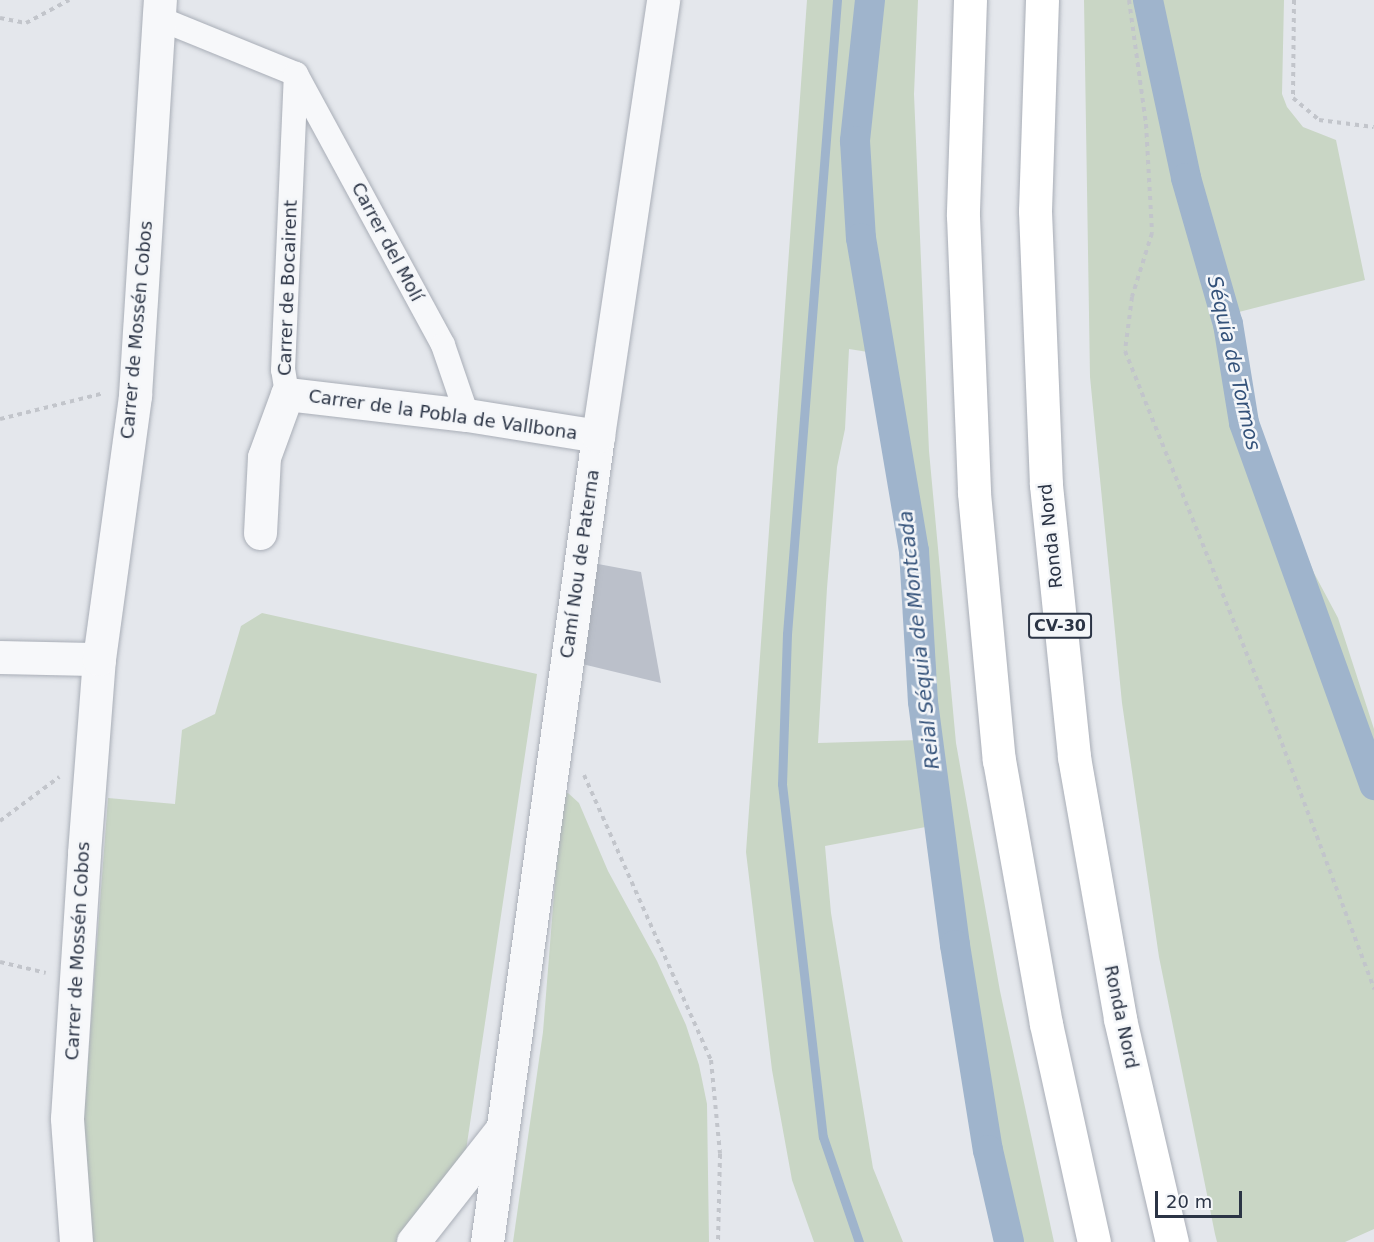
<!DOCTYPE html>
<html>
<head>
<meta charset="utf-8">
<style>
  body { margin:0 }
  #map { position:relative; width:1374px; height:1242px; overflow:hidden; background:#e4e7ec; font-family:"DejaVu Sans",sans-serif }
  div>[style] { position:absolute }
  .green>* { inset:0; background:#c9d6c5 }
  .stream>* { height:9px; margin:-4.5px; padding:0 4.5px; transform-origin:4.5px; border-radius:4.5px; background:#9fb4cc }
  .canal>* { height:30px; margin:-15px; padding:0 15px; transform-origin:15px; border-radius:15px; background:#9fb4cc }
  .building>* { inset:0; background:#bbc0ca }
  .path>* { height:4px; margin-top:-2px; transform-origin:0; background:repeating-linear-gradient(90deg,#c2c5cb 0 4.5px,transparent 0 9px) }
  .roads { filter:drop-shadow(0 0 2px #a9aeb7) drop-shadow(0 0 2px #a9aeb7) }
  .pedestrian>* { height:24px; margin:-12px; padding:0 12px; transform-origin:12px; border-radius:12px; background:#f7f8fa }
  .minor>* { height:33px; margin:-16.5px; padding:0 16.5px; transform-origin:16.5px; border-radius:16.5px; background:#f7f8fa }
  .tertiary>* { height:33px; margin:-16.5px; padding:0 16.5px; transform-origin:16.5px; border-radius:16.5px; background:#f7f8fa }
  .trunk>* { height:33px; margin:-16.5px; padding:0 16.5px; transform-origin:16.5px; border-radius:16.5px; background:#fff }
  span { translate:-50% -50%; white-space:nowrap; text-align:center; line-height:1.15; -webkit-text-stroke:5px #f4f6f9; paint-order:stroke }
  .shield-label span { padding:2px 4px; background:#f4f6f9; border:2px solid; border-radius:4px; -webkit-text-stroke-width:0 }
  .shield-label { font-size:16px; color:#2b3445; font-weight:700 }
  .street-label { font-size:18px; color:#2b3445 }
  .water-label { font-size:20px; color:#34527a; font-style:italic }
  .scale { position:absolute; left:1155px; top:1191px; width:87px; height:27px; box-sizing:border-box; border:3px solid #2b3445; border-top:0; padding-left:8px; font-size:18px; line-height:21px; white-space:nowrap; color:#2b3445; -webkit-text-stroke:4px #f4f6f9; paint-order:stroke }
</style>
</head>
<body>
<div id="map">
  <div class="green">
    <i style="clip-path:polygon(evenodd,807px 0,918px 0,914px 94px,929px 451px,956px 743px,1000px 991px,1054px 1242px,998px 1242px,992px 1222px,951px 1010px,931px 826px,825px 846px,831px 913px,873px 1168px,903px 1242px,814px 1242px,792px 1180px,772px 1070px,746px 852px,807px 0,849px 349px,868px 352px,904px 547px,914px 710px,920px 740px,818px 743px,827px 588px,837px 467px,845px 429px,849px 349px)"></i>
    <i style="clip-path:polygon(1084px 0,1284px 0,1282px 94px,1287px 107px,1303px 127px,1336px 140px,1365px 280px,1235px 313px,1264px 449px,1314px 573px,1338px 618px,1374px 729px,1374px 1229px,1345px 1242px,1217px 1242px,1215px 1234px,1159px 957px,1122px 703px,1090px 377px)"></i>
    <i style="clip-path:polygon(262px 613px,537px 674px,465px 1157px,402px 1242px,90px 1242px,80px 1166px,108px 798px,175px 804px,182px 730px,215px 714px,241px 626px)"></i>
    <i style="clip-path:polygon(568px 793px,579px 803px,608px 871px,657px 961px,686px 1025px,699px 1065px,707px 1104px,709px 1242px,513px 1242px,543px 1032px,562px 794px)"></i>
  </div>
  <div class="stream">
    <i style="left:837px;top:0;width:636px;rotate:94.51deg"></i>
    <i style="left:787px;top:634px;width:150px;rotate:91.9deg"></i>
    <i style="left:782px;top:784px;width:355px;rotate:83.4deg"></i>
    <i style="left:823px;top:1137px;width:111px;rotate:71.1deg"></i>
  </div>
  <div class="canal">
    <i style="left:870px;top:0;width:142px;rotate:96.1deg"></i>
    <i style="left:855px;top:141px;width:97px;rotate:86.5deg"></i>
    <i style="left:861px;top:238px;width:317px;rotate:80.4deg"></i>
    <i style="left:914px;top:551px;width:151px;rotate:86.6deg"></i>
    <i style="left:923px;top:702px;width:245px;rotate:82.5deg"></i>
    <i style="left:955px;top:945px;width:208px;rotate:80.9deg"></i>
    <i style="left:988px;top:1150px;width:94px;rotate:77.1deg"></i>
    <i style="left:1148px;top:0;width:182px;rotate:77.9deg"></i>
    <i style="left:1186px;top:178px;width:152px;rotate:74deg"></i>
    <i style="left:1228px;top:324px;width:100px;rotate:80.8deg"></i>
    <i style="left:1244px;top:423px;width:385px;rotate:70.2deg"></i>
  </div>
  <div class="building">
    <i style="clip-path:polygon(598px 564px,641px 572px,661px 683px,578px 663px)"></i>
  </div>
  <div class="path">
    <i style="left:1129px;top:0;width:125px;rotate:82.2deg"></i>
    <i style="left:1146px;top:124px;width:109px;rotate:86.8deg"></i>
    <i style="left:1152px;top:233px;width:67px;rotate:107.4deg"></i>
    <i style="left:1132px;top:297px;width:54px;rotate:97.4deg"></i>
    <i style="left:1125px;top:351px;width:377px;rotate:68.1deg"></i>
    <i style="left:1266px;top:701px;width:308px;rotate:69.4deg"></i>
    <i style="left:1294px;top:0;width:98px;rotate:90.6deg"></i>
    <i style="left:1293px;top:98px;width:34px;rotate:40deg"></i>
    <i style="left:1319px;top:120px;width:55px;rotate:7.3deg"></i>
    <i style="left:0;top:18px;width:26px;rotate:11deg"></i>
    <i style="left:26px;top:23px;width:49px;rotate:-28.1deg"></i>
    <i style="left:0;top:419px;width:107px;rotate:-14deg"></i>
    <i style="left:584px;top:775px;width:312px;rotate:66deg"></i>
    <i style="left:711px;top:1060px;width:94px;rotate:84.5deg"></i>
    <i style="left:720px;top:1154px;width:88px;rotate:91.3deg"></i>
    <i style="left:0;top:821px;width:74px;rotate:-36.7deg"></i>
    <i style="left:0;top:962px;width:47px;rotate:13.4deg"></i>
  </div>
  <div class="roads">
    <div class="pedestrian">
      <i style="left:158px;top:18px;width:149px;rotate:22.1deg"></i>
      <i style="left:296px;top:74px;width:308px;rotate:61.5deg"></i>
      <i style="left:443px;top:345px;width:74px;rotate:71.1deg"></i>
      <i style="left:287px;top:394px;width:24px;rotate:-99deg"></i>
      <i style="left:283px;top:370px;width:296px;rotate:-87.5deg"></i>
    </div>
    <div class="minor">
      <i style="left:260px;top:533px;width:76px;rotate:-87deg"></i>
      <i style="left:264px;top:457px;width:67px;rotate:-69.9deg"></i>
      <i style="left:287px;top:394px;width:181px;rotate:6.7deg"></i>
      <i style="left:467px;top:415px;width:133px;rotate:9.1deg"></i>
      <i style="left:0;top:657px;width:99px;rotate:1.2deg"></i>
      <i style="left:76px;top:1242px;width:124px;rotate:-94.2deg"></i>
      <i style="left:67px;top:1118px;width:266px;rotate:-86.3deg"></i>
      <i style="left:84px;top:853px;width:195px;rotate:-85.6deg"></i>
      <i style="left:99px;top:659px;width:266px;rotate:-82.2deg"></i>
      <i style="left:135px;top:395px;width:396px;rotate:-86.4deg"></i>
    </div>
    <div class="tertiary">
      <i style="left:413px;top:1242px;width:142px;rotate:-51.8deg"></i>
      <i style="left:487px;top:1242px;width:814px;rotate:-82.16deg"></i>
      <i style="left:598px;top:436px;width:441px;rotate:-81.5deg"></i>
    </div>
    <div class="trunk">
      <i style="left:970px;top:0;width:216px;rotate:91.9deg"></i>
      <i style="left:963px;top:216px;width:277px;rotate:87.7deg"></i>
      <i style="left:974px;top:493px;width:268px;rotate:84.7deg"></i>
      <i style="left:999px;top:760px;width:268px;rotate:79.9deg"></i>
      <i style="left:1046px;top:1024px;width:223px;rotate:77.6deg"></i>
      <i style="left:1042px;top:0;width:211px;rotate:91.9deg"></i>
      <i style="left:1035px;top:211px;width:274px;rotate:87.7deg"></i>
      <i style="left:1046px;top:485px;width:273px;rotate:84.1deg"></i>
      <i style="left:1074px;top:757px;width:266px;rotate:80deg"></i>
      <i style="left:1120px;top:1019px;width:229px;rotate:76.9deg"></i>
    </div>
  </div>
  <div class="shield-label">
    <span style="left:1060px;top:626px">CV-30</span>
  </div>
  <div class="street-label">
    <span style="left:387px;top:242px;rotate:62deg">Carrer del Molí</span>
    <span style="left:288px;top:288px;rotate:-88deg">Carrer de Bocairent</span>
    <span style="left:137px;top:330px;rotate:-85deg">Carrer de Mossén Cobos</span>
    <span style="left:443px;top:415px;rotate:8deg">Carrer de la Pobla de Vallbona</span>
    <span style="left:1051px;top:536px;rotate:-96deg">Ronda Nord</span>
    <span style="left:580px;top:564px;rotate:-82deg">Camí Nou de Paterna</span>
    <span style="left:78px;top:951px;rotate:-87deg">Carrer de Mossén Cobos</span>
    <span style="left:1121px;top:1017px;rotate:78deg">Ronda Nord</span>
  </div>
  <div class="water-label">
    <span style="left:1234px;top:363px;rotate:77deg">Séquia de Tormos</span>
    <span style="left:919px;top:640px;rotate:-96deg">Reial Séquia de Montcada</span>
  </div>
  <div class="scale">20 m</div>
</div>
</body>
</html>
